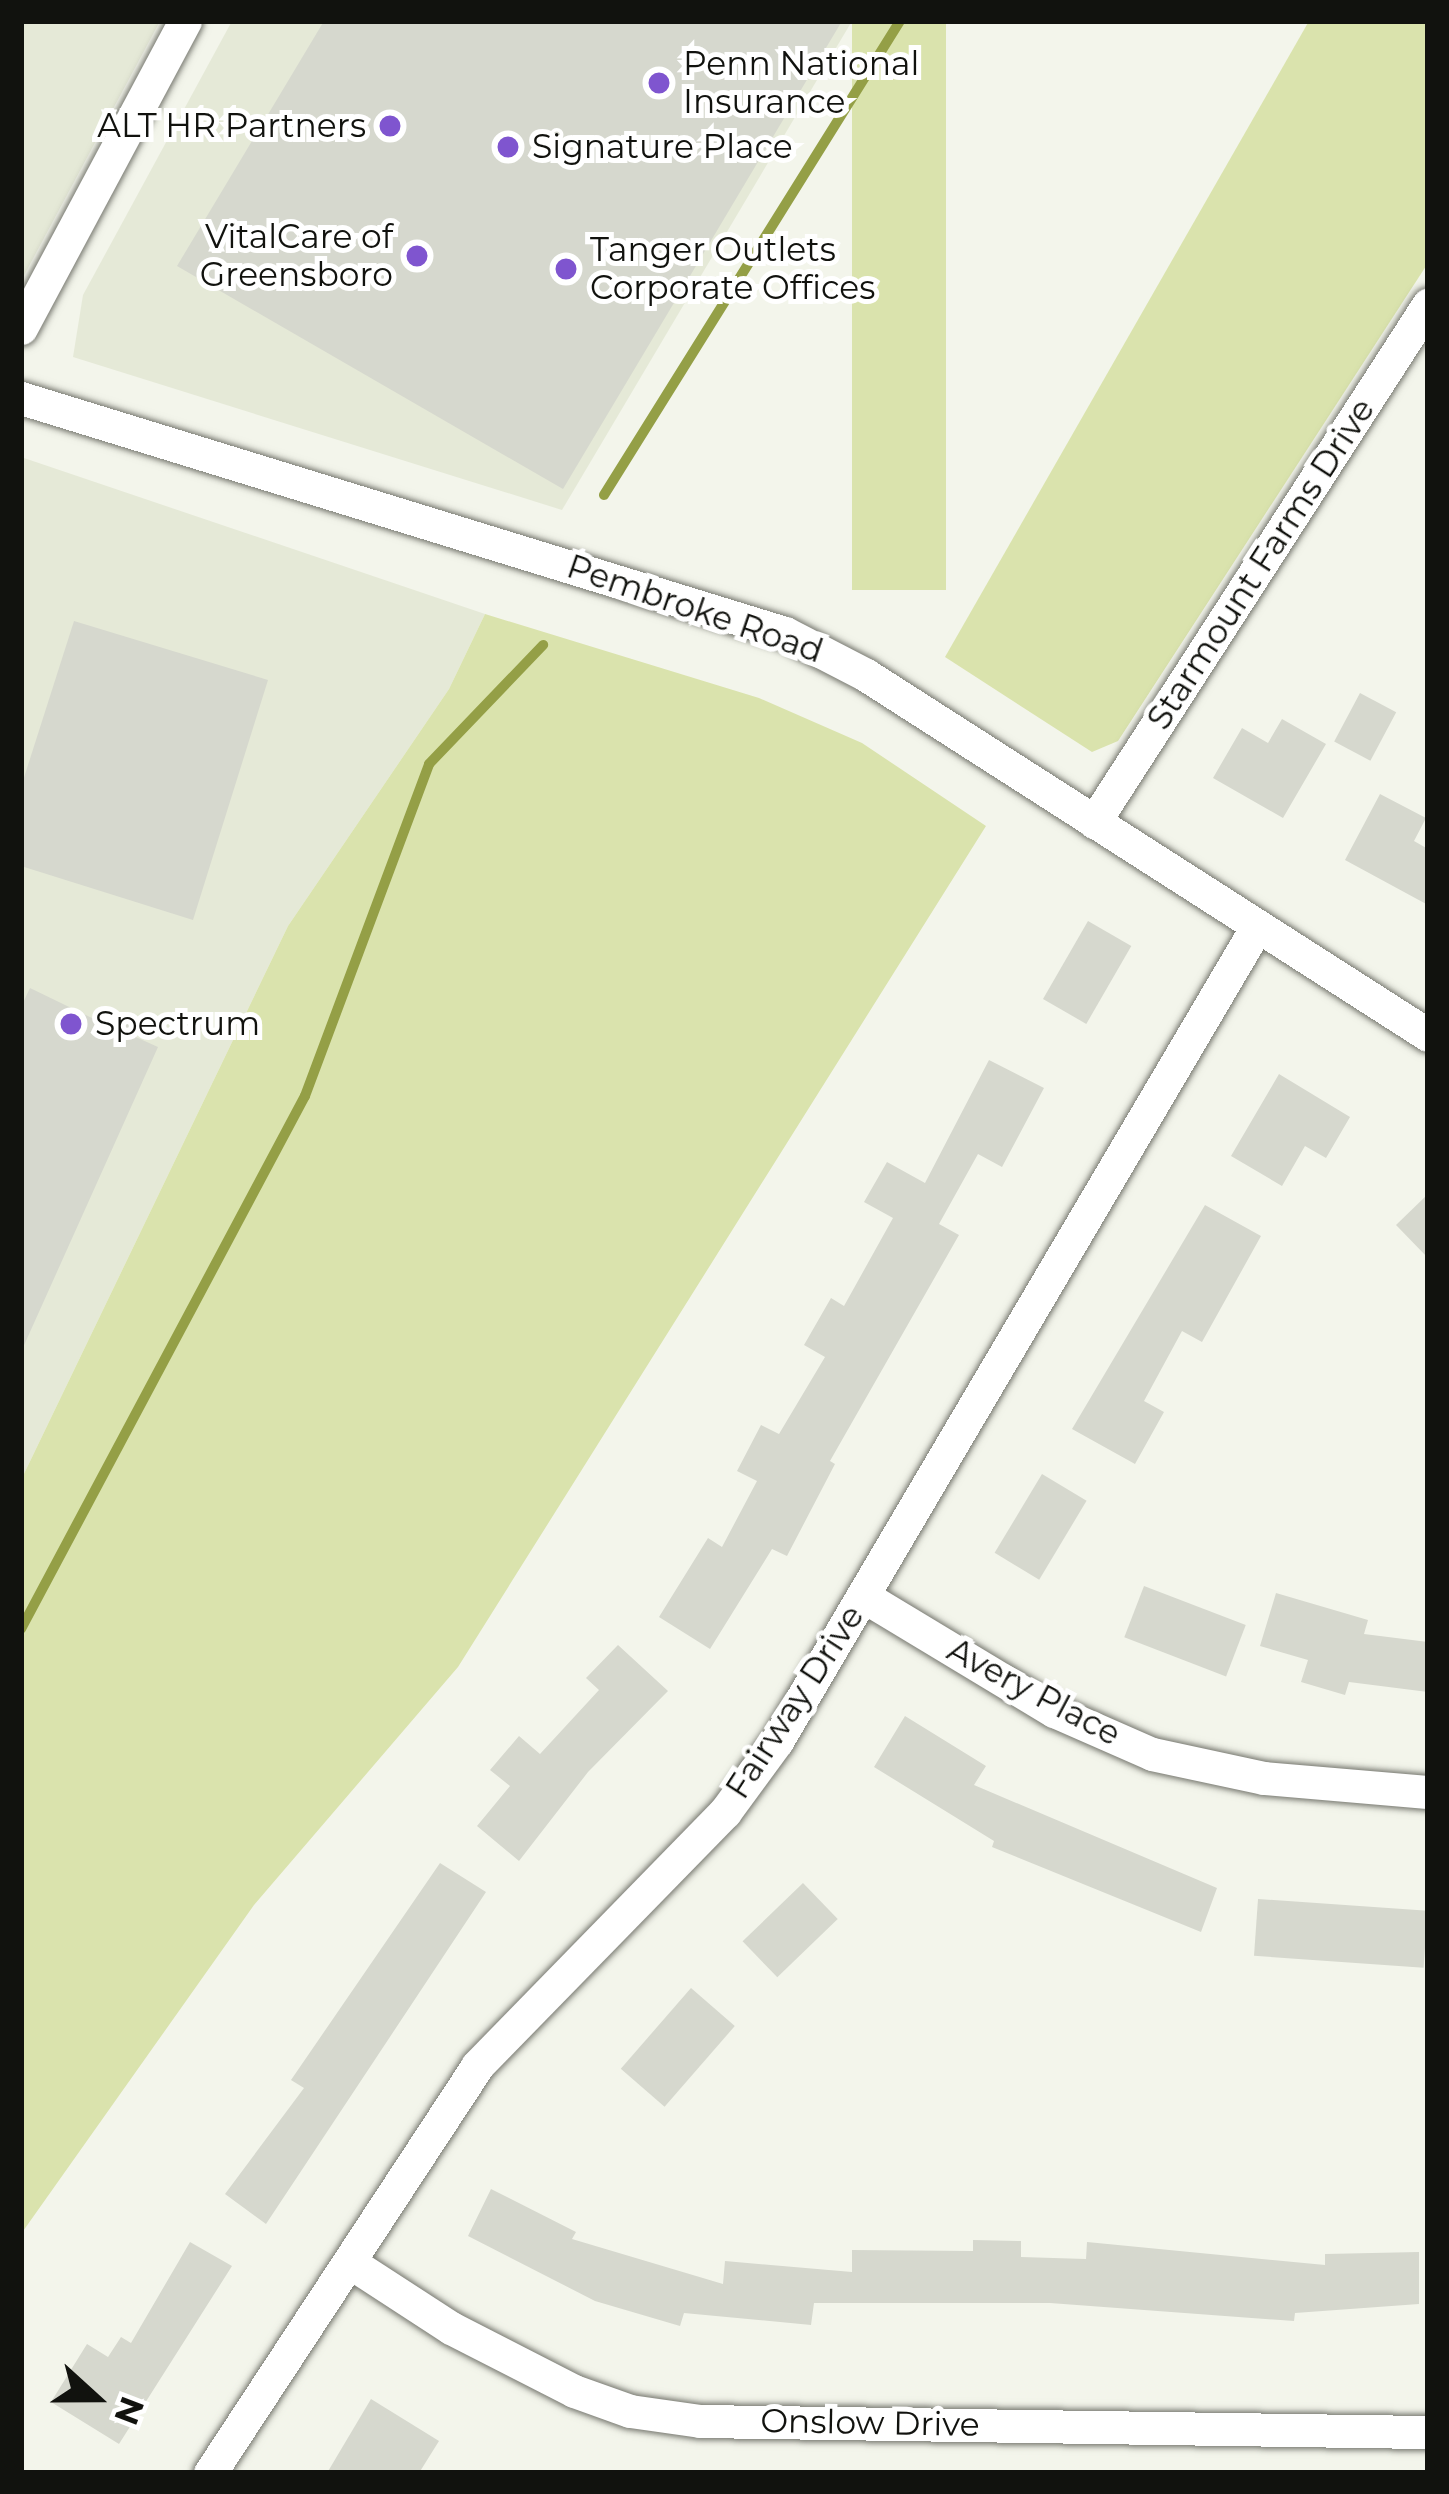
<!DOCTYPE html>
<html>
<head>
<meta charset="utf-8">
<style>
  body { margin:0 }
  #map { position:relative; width:1449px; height:2494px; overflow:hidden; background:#f3f5eb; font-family:Montserrat,sans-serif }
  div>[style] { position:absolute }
  .built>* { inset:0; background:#e5e9d7 }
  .green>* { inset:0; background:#dae3ad; transform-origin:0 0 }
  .stream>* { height:10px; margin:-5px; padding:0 5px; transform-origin:5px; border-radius:5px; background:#949f46 }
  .building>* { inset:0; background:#d6d8ce; transform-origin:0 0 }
  .roads { filter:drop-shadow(0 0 3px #76776f) drop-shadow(0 0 3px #76776f) }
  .street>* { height:33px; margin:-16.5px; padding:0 16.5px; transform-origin:16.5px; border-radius:16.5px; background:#fff }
  .dots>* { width:33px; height:33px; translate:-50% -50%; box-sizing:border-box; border:6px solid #fff; border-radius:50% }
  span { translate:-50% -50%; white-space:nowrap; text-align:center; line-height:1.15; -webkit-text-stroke:10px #fff; paint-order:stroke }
  .poi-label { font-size:33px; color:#11120e }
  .left { translate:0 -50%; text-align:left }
  .right { translate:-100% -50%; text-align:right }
  .street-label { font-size:33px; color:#11120e }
  .frame { position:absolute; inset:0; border:24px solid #11120e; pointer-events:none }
  .north { position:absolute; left:36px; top:2338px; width:120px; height:120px; -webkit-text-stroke:9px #fff; paint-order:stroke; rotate:111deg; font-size:33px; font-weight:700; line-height:48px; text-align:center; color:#11120e }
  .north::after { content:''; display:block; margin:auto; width:42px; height:54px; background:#11120e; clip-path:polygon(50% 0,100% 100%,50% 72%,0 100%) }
</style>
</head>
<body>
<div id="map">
  <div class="built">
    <i style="clip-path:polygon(21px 21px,160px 21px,21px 281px)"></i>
    <i style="clip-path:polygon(232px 21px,852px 21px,562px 510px,73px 357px,83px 295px)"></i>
    <i style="clip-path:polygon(21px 457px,485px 614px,449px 689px,288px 926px,21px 1480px)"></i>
  </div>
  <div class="green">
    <i style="left:852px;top:21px;width:94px;height:569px"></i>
    <i style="clip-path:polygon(1309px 21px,1428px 21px,1428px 263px,1118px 741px,1092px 752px,945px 657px)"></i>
    <i style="clip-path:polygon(485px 614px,759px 698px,862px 743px,986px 826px,458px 1667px,254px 1905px,21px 2234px,21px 1480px,288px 926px,449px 689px)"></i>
  </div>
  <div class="stream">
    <i style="left:604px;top:495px;width:559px;rotate:-58.02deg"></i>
    <i style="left:21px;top:1629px;width:604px;rotate:-61.95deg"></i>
    <i style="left:305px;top:1096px;width:354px;rotate:-69.5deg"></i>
    <i style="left:429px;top:764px;width:165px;rotate:-46.2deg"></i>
  </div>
  <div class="building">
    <i style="clip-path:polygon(324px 21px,842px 21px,563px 489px,177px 266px)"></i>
    <i style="clip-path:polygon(74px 621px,268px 680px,193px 920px,21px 866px,21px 787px)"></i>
    <i style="left:1360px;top:693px;width:41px;height:55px;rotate:28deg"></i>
    <i style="clip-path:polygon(1282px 719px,1326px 744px,1283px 818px,1213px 778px,1242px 728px,1268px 743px)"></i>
    <i style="clip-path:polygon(1380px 794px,1426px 818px,1414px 841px,1428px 849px,1428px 905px,1345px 860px)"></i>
    <i style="left:1088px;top:921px;width:50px;height:90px;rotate:30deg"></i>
    <i style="clip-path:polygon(30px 988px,96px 1020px,102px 1006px,136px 1020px,129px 1034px,158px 1047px,21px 1352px,21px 1007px)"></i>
    <i style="clip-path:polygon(989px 1060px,1044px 1088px,1002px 1167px,978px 1154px,939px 1224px,959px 1235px,830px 1461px,835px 1464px,787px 1556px,772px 1549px,710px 1649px,659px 1617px,708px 1538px,722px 1547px,757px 1481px,737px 1471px,761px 1425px,779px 1434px,825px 1357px,804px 1345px,831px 1298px,844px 1306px,893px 1218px,864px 1202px,887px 1162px,925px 1183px)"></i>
    <i style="clip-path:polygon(1279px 1074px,1350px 1117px,1326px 1158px,1305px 1146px,1282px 1186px,1231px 1156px)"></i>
    <i style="clip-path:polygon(1428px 1194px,1428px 1258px,1396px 1225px)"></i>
    <i style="clip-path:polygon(1205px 1205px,1261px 1236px,1202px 1342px,1182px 1331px,1144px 1401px,1164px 1412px,1135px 1464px,1072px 1429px)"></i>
    <i style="left:1042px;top:1474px;width:52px;height:92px;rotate:31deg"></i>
    <i style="left:1144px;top:1586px;width:109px;height:55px;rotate:21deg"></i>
    <i style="clip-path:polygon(1276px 1593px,1368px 1620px,1364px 1634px,1428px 1642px,1428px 1692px,1349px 1682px,1345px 1695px,1301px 1682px,1308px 1660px,1260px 1646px)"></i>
    <i style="clip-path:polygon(618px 1645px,668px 1691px,588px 1772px,519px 1861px,477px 1826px,510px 1786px,490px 1770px,519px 1736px,540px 1754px,599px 1690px,586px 1678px)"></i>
    <i style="clip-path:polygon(905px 1716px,986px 1766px,974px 1785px,1217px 1888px,1201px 1932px,992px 1847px,994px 1841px,874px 1767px)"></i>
    <i style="clip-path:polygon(440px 1863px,486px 1892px,266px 2224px,225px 2194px,304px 2088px,291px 2080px)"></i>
    <i style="left:803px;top:1883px;width:50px;height:84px;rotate:46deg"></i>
    <i style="left:1258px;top:1899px;width:170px;height:57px;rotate:4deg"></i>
    <i style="left:691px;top:1988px;width:58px;height:107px;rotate:41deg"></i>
    <i style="clip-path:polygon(491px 2189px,576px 2232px,572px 2239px,723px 2284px,725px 2261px,852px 2272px,852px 2250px,973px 2251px,973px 2240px,1021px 2241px,1021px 2257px,1086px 2259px,1087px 2242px,1325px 2265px,1325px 2254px,1419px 2252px,1419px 2304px,1295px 2313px,1294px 2321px,1050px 2303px,814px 2303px,811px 2325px,684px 2313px,680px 2326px,595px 2301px,468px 2236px)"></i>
    <i style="clip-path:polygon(190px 2242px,232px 2266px,119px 2444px,51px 2402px,87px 2344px,108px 2357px,121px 2337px,131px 2343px)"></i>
    <i style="clip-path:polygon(371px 2399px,439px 2441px,419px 2473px,327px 2473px)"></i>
  </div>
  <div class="roads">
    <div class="street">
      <i style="left:21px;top:328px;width:348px;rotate:-61.9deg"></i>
      <i style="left:21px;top:398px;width:799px;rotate:17.1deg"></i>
      <i style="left:785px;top:633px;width:91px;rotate:27.4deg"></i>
      <i style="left:866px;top:675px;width:667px;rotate:32.64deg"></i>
      <i style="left:1094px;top:822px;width:616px;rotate:-57.14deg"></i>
      <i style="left:863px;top:1596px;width:223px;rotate:31.1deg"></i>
      <i style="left:1054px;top:1711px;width:107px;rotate:23.7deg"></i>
      <i style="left:1152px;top:1754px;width:115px;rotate:12.1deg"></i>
      <i style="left:1264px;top:1778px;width:165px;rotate:4.9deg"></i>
      <i style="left:351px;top:2263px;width:119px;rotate:33deg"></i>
      <i style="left:451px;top:2328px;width:138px;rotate:27.1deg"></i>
      <i style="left:574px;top:2391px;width:59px;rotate:19.7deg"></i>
      <i style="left:630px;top:2411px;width:71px;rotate:8.1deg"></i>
      <i style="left:700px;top:2421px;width:728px;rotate:0.87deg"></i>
      <i style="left:210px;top:2473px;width:487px;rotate:-56.7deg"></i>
      <i style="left:477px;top:2066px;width:355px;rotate:-45.7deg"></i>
      <i style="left:725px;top:1812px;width:88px;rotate:-53.8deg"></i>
      <i style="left:777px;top:1741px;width:944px;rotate:-59.49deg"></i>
    </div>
  </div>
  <div class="dots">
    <i style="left:659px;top:83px;background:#7f55cf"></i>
    <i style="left:390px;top:126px;background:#7f55cf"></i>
    <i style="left:508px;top:147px;background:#7f55cf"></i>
    <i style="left:417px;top:256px;background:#7f55cf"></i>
    <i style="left:566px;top:269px;background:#7f55cf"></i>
    <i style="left:71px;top:1024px;background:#7f55cf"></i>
  </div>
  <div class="poi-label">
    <span class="left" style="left:683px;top:83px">Penn National<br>Insurance</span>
    <span class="right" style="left:366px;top:126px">ALT HR Partners</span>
    <span class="left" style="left:532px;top:147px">Signature Place</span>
    <span class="right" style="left:393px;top:256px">VitalCare of<br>Greensboro</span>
    <span class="left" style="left:590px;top:269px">Tanger Outlets<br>Corporate Offices</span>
    <span class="left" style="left:95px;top:1024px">Spectrum</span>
  </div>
  <div class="street-label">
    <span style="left:1261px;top:564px;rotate:-57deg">Starmount Farms Drive</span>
    <span style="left:695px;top:609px;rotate:19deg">Pembroke Road</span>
    <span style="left:1034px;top:1692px;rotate:28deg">Avery Place</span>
    <span style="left:795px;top:1702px;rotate:-57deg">Fairway Drive</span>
    <span style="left:870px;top:2423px;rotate:1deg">Onslow Drive</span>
  </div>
  <div class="frame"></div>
  <div class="north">N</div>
</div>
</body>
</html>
